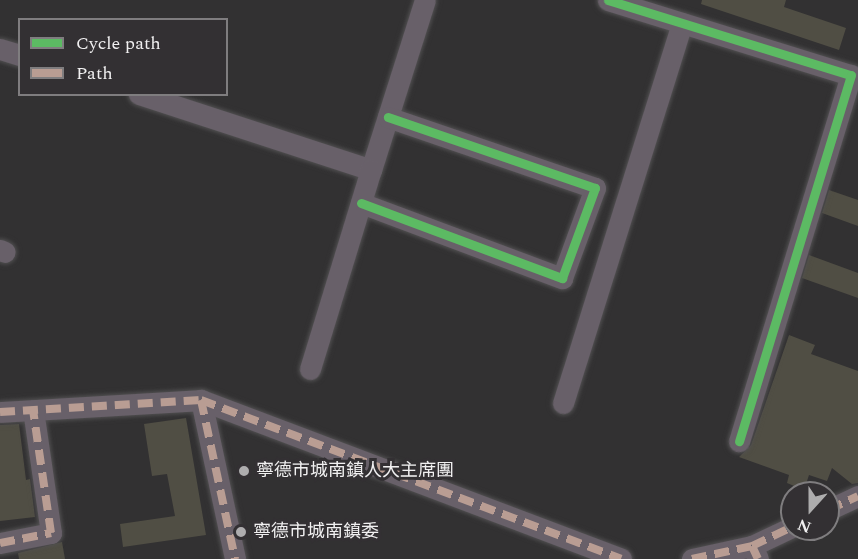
<!DOCTYPE html>
<html>
<head>
<meta charset="utf-8">
<style>
  body { margin:0 }
  #map { position:relative; width:858px; height:559px; overflow:hidden; background:#323132; font-family:Spectral,"Noto Sans SC",serif }
  div>[style] { position:absolute }
  .building>* { inset:0; background:#504e44 }
  .roads { filter:drop-shadow(0 0 2px #515051) drop-shadow(0 0 2px #515051) }
  .street>* { height:21px; margin:-10.5px; padding:0 10.5px; transform-origin:10.5px; border-radius:10.5px; background:#686069 }
  .quiet>* { height:8px; margin-top:-4px; transform-origin:0; background:repeating-linear-gradient(90deg,#b99d93 0 15px,transparent 0 23px) }
  .cycleway>* { height:9px; margin:-4.5px; padding:0 4.5px; transform-origin:4.5px; border-radius:4.5px; background:#5cba63 }
  .dots>* { width:16px; height:16px; translate:-50% -50%; box-sizing:border-box; border:3px solid #333033; border-radius:50% }
  span { translate:-50% -50%; white-space:nowrap; text-align:center; line-height:1.15; -webkit-text-stroke:6px #333033; paint-order:stroke }
  .poi-label { font-size:18px; color:#f1f0f1 }
  .left { translate:0 -50%; text-align:left }
  .legend { position:absolute; left:18px; top:18px; width:210px; height:78px; box-sizing:border-box; background:#333033; border:2px solid #7f7d7f; margin:0; padding:8px 10px; list-style:none; font-size:18px; color:#f1f0f1 }
  .legend li { display:flex; align-items:center; gap:12px; height:30px }
  .legend b { width:30px; border:2px solid #7f7d7f }
  .north { position:absolute; left:780px; top:481px; width:60px; height:60px; box-sizing:border-box; background:#333033; border:2px solid #7f7d7f; border-radius:50%; rotate:201deg; font-size:16px; font-weight:700; line-height:24px; text-align:center; color:#f1f0f1 }
  .north::after { content:''; display:block; margin:auto; width:21px; height:27px; background:#aeadae; clip-path:polygon(50% 0,100% 100%,50% 72%,0 100%) }
</style>
</head>
<body>
<div id="map">
  <div class="building">
    <i style="clip-path:polygon(702px 0,786px 0,784px 7px,846px 28px,839px 50px,701px 4px)"></i>
    <i style="clip-path:polygon(829px 190px,858px 200px,858px 226px,822px 213px)"></i>
    <i style="clip-path:polygon(809px 255px,858px 273px,858px 298px,802px 278px)"></i>
    <i style="clip-path:polygon(789px 335px,815px 345px,811px 354px,858px 371px,858px 483px,852px 484px,832px 468px,827px 481px,809px 475px,804px 490px,787px 483px,789px 475px,739px 457px,751px 445px)"></i>
    <i style="clip-path:polygon(186px 418px,206px 535px,123px 547px,120px 524px,175px 516px,167px 474px,152px 476px,144px 424px)"></i>
    <i style="clip-path:polygon(19px 424px,26px 480px,30px 479px,35px 517px,0 521px,0 425px)"></i>
    <i style="clip-path:polygon(62px 542px,65px 559px,19px 559px,18px 553px)"></i>
  </div>
  <div class="roads">
    <div class="street">
      <i style="left:608px;top:0;width:254px;rotate:17.2deg"></i>
      <i style="left:851px;top:75px;width:383px;rotate:107deg"></i>
      <i style="left:0;top:49px;width:21px;rotate:17deg"></i>
      <i style="left:139px;top:94px;width:244px;rotate:18.1deg"></i>
      <i style="left:371px;top:170px;width:178px;rotate:-72.4deg"></i>
      <i style="left:361px;top:203px;width:215px;rotate:20.5deg"></i>
      <i style="left:562px;top:278px;width:96px;rotate:-69.9deg"></i>
      <i style="left:595px;top:188px;width:219px;rotate:-161.1deg"></i>
      <i style="left:0;top:250px;width:5px;rotate:22deg"></i>
      <i style="left:310px;top:369px;width:208px;rotate:-73deg"></i>
      <i style="left:201px;top:400px;width:449px;rotate:20.7deg"></i>
      <i style="left:563px;top:403px;width:398px;rotate:-72.6deg"></i>
      <i style="left:0;top:412px;width:201px;rotate:-3.4deg"></i>
      <i style="left:201px;top:400px;width:163px;rotate:77.9deg"></i>
      <i style="left:828px;top:510px;width:33px;rotate:-25deg"></i>
      <i style="left:0;top:543px;width:52px;rotate:-11.1deg"></i>
      <i style="left:51px;top:533px;width:124px;rotate:-98.3deg"></i>
      <i style="left:752px;top:546px;width:44px;rotate:-25.4deg"></i>
      <i style="left:692px;top:559px;width:61px;rotate:-12.2deg"></i>
      <i style="left:752px;top:546px;width:14px;rotate:65deg"></i>
    </div>
  </div>
  <div class="quiet">
    <i style="left:201px;top:400px;width:449px;rotate:20.7deg"></i>
    <i style="left:0;top:412px;width:201px;rotate:-3.4deg"></i>
    <i style="left:201px;top:400px;width:163px;rotate:77.9deg"></i>
    <i style="left:828px;top:510px;width:33px;rotate:-25deg"></i>
    <i style="left:0;top:543px;width:52px;rotate:-11.1deg"></i>
    <i style="left:51px;top:533px;width:124px;rotate:-98.3deg"></i>
    <i style="left:752px;top:546px;width:44px;rotate:-25.4deg"></i>
    <i style="left:692px;top:559px;width:61px;rotate:-12.2deg"></i>
    <i style="left:752px;top:546px;width:14px;rotate:65deg"></i>
  </div>
  <div class="cycleway">
    <i style="left:608px;top:0;width:254px;rotate:17.2deg"></i>
    <i style="left:851px;top:75px;width:383px;rotate:107deg"></i>
    <i style="left:361px;top:203px;width:215px;rotate:20.5deg"></i>
    <i style="left:562px;top:278px;width:96px;rotate:-69.9deg"></i>
    <i style="left:595px;top:188px;width:219px;rotate:-161.1deg"></i>
  </div>
  <div class="dots">
    <i style="left:244px;top:471px;background:#aeadae"></i>
    <i style="left:241px;top:532px;background:#aeadae"></i>
  </div>
  <div class="poi-label">
    <span class="left" style="left:256px;top:471px">寧德市城南鎮人大主席團</span>
    <span class="left" style="left:253px;top:532px">寧德市城南鎮委</span>
  </div>
  <ul class="legend">
  <li><b style="height:8px;background:#5cba63"></b>Cycle path</li>
  <li><b style="height:8px;background:#b99d93"></b>Path</li>
  </ul>
  <div class="north">N</div>
</div>
</body>
</html>
